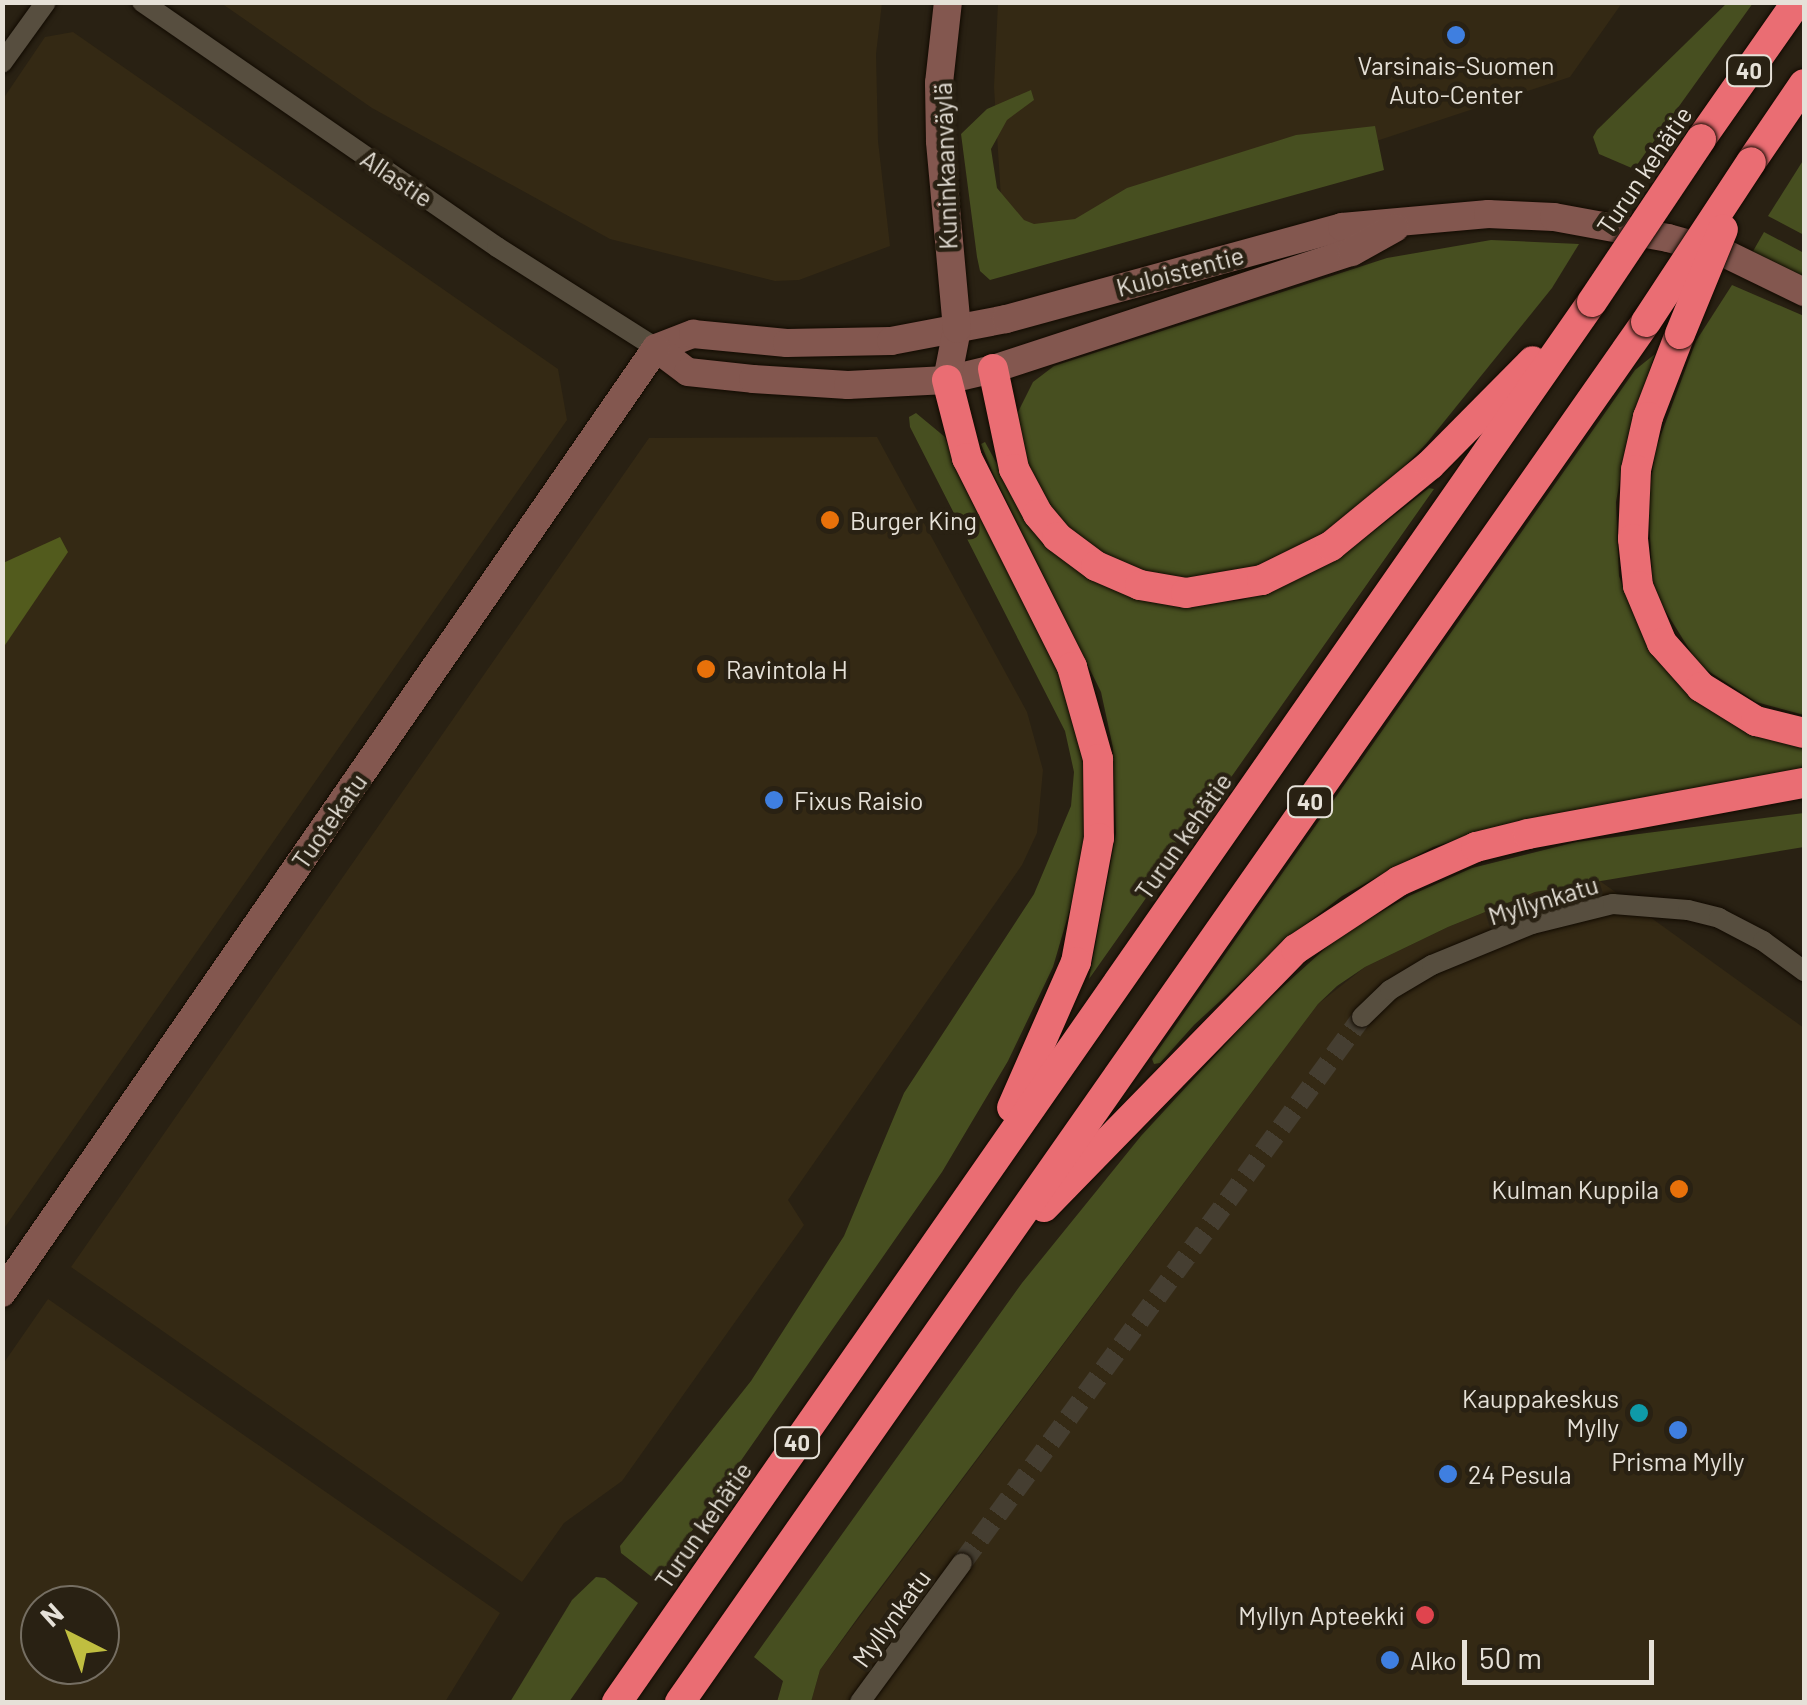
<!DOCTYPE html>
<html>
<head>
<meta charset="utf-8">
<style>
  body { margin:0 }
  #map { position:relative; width:1807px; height:1705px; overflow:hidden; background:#292113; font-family:Barlow,sans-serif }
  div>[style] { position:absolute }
  .built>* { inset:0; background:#342914 }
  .green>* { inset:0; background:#474f20 }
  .forest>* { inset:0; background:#525b1d }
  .street-tunnel>* { height:20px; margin-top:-10px; transform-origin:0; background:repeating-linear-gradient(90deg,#453e31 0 20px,transparent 0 30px) }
  .roads { filter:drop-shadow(0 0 2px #110a01) drop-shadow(0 0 2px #110a01) }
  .street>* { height:20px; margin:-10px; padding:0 10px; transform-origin:10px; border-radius:10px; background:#574e3f }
  .secondary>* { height:28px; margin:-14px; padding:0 14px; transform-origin:14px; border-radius:14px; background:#83574f }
  .highway>* { height:30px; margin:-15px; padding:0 15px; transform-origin:15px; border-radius:15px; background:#ea6d73 }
  .bridges { filter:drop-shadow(0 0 2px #110a01) drop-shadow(0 0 2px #110a01) }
  .highway-bridge>* { height:30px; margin:-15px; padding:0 15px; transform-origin:15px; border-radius:15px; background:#ea6d73 }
  .dots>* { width:28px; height:28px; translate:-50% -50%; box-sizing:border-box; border:5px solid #292113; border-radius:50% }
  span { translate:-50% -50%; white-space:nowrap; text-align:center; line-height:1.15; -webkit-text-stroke:9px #292113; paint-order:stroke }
  .shield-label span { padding:2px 8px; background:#292113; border:2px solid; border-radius:8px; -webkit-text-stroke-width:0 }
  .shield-label { font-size:22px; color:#e6e1d8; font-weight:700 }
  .poi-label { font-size:25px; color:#e6e1d8 }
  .left { translate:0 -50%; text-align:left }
  .right { translate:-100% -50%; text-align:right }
  .street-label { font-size:25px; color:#e6e1d8 }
  .frame { position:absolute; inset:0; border:5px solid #e6e1d8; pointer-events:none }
  .north { position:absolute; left:20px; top:1585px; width:100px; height:100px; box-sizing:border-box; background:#292113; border:2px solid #756e62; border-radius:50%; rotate:318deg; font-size:28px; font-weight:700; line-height:40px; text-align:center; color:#e6e1d8 }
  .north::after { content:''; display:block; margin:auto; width:35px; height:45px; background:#c0be40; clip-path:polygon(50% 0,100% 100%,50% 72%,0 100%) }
  .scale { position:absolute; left:1462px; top:1640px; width:192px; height:45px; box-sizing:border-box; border:5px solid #e6e1d8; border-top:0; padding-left:12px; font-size:30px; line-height:35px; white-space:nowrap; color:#e6e1d8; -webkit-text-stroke:8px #292113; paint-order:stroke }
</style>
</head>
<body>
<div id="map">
  <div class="built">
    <i style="clip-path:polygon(221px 3px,882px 3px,876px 54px,878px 141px,890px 246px,799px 280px,775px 281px,610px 239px,372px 108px)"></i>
    <i style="clip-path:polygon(998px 3px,1622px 3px,1570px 77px,1074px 241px,1003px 230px,994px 87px)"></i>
    <i style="clip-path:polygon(73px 32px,558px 369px,567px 420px,3px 1230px,3px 99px,45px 37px)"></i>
    <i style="clip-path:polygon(877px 437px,1027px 712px,1043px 770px,1037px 833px,1022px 865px,788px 1200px,804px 1225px,622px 1481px,564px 1523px,522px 1582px,71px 1267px,649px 438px)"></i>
    <i style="clip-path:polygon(1600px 881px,1804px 1028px,1804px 1702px,811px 1702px,820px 1670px,1318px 1004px,1365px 967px,1448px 927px,1535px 892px)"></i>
    <i style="clip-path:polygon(evenodd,48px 1299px,500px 1613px,445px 1702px,3px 1702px,3px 1364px,48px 1299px,40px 1605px,100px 1605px,100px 1665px,40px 1665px,40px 1605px)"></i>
  </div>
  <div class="green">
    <i style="clip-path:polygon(1728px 2px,1753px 3px,1634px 169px,1599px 154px,1593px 137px,1597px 130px)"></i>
    <i style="clip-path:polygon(1031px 90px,1034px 100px,1007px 120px,991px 149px,997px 188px,1024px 220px,1034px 224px,1075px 219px,1127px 188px,1296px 135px,1375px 126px,1384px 170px,990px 280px,980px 271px,977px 257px,961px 134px,987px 109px)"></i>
    <i style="clip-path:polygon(1804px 159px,1804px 235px,1768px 216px)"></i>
    <i style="clip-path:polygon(1764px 232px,1804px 253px,1804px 278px,1752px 253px)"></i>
    <i style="clip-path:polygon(1491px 240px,1579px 244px,1552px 288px,1426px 444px,1394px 477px,1323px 533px,1258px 566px,1185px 578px,1161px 576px,1124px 566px,1064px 530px,1034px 488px,1017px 427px,1018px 412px,1033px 382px,1054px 366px,1387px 258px)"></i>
    <i style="clip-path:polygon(1732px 285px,1804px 316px,1804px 715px,1756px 702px,1699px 665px,1653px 591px,1648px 500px,1656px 448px,1696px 341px)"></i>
    <i style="clip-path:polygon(1655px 354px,1628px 435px,1616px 502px,1619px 576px,1630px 606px,1644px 636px,1752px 734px,1804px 747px,1804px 770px,1524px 820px,1433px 847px,1342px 896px,1291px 936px,1194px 1025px,1160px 1063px,1154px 1064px,1152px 1059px,1635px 370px)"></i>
    <i style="clip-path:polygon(916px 413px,945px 437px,957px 471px,1055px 659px,1077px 722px,1089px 796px,1079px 878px,1053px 967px,1008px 1061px,942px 1172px,657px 1581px,621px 1553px,620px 1546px,751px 1381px,844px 1236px,904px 1093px,1034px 894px,1071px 806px,1074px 772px,1065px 731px,910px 427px,909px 417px)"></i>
    <i style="clip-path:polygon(985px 442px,1028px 521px,1192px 605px,1242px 600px,1305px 576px,1343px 555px,1429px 488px,1434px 489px,1089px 979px,1116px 833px,1113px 748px,1101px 692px,994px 476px,981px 444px)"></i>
    <i style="clip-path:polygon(1804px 813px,1804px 847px,1535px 892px,1448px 927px,1365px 967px,1337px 986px,1318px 1004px,859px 1616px,820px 1670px,811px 1702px,777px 1702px,783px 1681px,754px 1657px,1022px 1283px,1141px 1136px,1257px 1010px,1339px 936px,1409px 896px,1472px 868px,1576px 842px)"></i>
    <i style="clip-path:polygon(596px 1577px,605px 1578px,638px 1603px,569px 1702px,510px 1702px,572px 1600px)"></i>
  </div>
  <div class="forest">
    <i style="clip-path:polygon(60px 537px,68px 552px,3px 648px,3px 563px)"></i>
  </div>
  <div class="street-tunnel">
    <i style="left:962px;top:1563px;width:677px;rotate:-53.77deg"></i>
  </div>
  <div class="roads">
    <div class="street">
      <i style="left:142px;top:2px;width:431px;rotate:34.6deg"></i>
      <i style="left:497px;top:247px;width:188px;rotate:32.4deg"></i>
      <i style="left:2px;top:63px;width:75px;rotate:-54.2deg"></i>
      <i style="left:1362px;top:1017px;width:39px;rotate:-44deg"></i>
      <i style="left:1390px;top:990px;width:49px;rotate:-30.8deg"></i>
      <i style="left:1432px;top:965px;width:108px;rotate:-22.3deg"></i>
      <i style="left:1532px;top:924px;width:83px;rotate:-13.9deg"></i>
      <i style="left:1613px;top:904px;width:75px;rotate:4.6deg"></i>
      <i style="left:1688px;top:910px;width:32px;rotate:14deg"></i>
      <i style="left:1719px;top:918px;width:50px;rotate:27.6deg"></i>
      <i style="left:1763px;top:941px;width:51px;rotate:36.2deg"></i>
      <i style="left:860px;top:1702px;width:172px;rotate:-53.7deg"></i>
    </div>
    <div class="secondary">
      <i style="left:656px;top:348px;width:40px;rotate:-21deg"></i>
      <i style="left:693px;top:334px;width:94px;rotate:5.5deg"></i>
      <i style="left:787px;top:343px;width:104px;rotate:-1.1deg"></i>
      <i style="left:891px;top:341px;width:117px;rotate:-10.8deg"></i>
      <i style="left:1006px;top:319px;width:348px;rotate:-15.3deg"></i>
      <i style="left:1342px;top:227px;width:147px;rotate:-5.1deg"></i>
      <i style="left:1488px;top:214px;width:66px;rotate:2.6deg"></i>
      <i style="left:1554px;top:217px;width:116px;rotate:10.4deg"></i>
      <i style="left:1668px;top:238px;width:60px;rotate:15.4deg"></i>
      <i style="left:1726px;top:254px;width:87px;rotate:26deg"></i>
      <i style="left:656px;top:348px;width:40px;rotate:37deg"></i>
      <i style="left:688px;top:372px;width:65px;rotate:6.1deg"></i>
      <i style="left:753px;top:379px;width:95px;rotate:3.6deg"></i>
      <i style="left:848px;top:385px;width:99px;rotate:-2.9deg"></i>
      <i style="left:947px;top:380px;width:47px;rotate:-13.4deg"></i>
      <i style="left:993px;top:369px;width:378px;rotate:-18.1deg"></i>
      <i style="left:1352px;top:252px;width:49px;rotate:-29.2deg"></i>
      <i style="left:947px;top:380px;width:52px;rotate:-78.9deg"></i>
      <i style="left:957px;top:329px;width:189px;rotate:-95.2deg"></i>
      <i style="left:940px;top:141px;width:58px;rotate:-91deg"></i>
      <i style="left:939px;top:83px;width:81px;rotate:-83.7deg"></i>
      <i style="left:2px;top:1293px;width:1149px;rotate:-55.31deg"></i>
    </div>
    <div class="highway">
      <i style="left:1701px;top:139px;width:167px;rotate:-55deg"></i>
      <i style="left:1751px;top:162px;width:94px;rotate:-55.8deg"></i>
      <i style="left:1680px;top:334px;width:89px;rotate:111.1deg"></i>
      <i style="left:1648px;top:417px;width:54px;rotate:102.8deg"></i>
      <i style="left:1636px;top:470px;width:69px;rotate:92.5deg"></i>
      <i style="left:1633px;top:539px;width:47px;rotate:83.9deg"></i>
      <i style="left:1638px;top:586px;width:62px;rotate:67.2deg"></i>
      <i style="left:1662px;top:643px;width:59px;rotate:48.4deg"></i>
      <i style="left:1701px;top:687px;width:65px;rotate:31.7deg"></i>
      <i style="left:1756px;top:721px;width:49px;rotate:14deg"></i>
      <i style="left:993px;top:369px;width:102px;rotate:78.1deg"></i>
      <i style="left:1014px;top:469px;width:51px;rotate:61.9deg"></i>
      <i style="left:1038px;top:514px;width:30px;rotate:50deg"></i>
      <i style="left:1057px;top:537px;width:49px;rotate:36.6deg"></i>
      <i style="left:1096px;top:566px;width:48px;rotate:23.4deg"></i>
      <i style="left:1140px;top:585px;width:47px;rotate:9.9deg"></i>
      <i style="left:1186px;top:593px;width:77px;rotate:-9.7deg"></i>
      <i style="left:1262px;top:580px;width:77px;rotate:-26.2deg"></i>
      <i style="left:1331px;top:546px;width:128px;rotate:-39.3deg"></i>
      <i style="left:1430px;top:465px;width:146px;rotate:-45.3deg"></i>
      <i style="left:947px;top:380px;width:81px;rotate:75.6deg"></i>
      <i style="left:967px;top:458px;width:234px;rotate:63.3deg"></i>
      <i style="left:1072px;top:667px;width:96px;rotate:74.2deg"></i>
      <i style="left:1098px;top:759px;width:79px;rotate:89.3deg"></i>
      <i style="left:1099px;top:838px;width:126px;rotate:100.5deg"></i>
      <i style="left:1076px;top:962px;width:159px;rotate:113.7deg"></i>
      <i style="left:1044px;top:1207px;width:361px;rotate:-45.7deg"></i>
      <i style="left:1296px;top:949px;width:123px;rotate:-33.4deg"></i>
      <i style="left:1399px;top:881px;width:84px;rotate:-23.8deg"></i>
      <i style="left:1476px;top:847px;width:54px;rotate:-14deg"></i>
      <i style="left:1528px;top:834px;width:281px;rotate:-10.5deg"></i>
      <i style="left:617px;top:1702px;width:1706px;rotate:-55.15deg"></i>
      <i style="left:680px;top:1702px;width:1685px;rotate:-55.01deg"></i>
    </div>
  </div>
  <div class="bridges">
    <div class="highway-bridge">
      <i style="left:1592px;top:302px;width:196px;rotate:-56.2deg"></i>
      <i style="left:1646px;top:322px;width:191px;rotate:-56.7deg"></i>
      <i style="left:1680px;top:334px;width:113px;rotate:-67.7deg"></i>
    </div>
  </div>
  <div class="dots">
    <i style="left:1456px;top:35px;background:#3f7fe0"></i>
    <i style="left:830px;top:520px;background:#e8710a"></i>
    <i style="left:706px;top:669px;background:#e8710a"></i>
    <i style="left:774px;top:800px;background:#3f7fe0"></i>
    <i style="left:1679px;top:1189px;background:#e8710a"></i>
    <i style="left:1639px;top:1413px;background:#0f9aa8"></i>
    <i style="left:1678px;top:1430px;background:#3f7fe0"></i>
    <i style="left:1448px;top:1474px;background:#3f7fe0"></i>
    <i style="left:1425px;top:1615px;background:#e0444e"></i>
    <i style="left:1390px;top:1660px;background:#3f7fe0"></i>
  </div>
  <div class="shield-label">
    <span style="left:1749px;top:71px">40</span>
    <span style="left:1310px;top:802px">40</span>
    <span style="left:797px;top:1443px">40</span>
  </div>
  <div class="poi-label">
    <span style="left:1456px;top:80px">Varsinais-Suomen<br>Auto-Center</span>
    <span class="left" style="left:850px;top:520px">Burger King</span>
    <span class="left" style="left:726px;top:669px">Ravintola H</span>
    <span class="left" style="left:794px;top:800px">Fixus Raisio</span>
    <span class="right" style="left:1659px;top:1189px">Kulman Kuppila</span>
    <span class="right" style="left:1619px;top:1413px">Kauppakeskus<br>Mylly</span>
    <span style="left:1678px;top:1461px">Prisma Mylly</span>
    <span class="left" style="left:1468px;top:1474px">24 Pesula</span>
    <span class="right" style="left:1405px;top:1615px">Myllyn Apteekki</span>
    <span class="left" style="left:1410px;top:1660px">Alko</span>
  </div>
  <div class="street-label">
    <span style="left:945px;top:166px;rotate:-92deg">Kuninkaanväylä</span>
    <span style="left:1644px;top:170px;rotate:-56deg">Turun kehätie</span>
    <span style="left:397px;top:178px;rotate:34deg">Allastie</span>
    <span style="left:1180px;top:271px;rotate:-15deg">Kuloistentie</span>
    <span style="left:329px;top:821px;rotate:-55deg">Tuotekatu</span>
    <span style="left:1183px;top:836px;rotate:-55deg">Turun kehätie</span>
    <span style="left:1543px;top:900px;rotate:-17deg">Myllynkatu</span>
    <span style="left:703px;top:1525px;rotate:-55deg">Turun kehätie</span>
    <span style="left:891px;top:1618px;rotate:-54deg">Myllynkatu</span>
  </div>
  <div class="frame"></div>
  <div class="north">N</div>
  <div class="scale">50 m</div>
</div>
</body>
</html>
